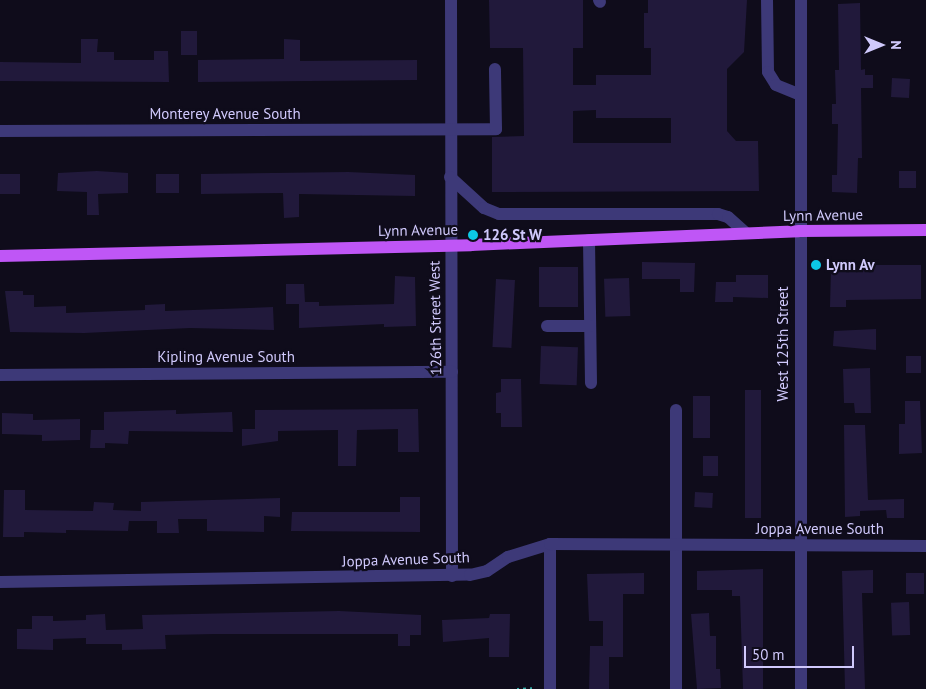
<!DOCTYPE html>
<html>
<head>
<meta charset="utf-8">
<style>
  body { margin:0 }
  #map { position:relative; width:926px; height:689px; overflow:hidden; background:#0f0c1b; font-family:"PT Sans",sans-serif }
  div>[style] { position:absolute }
  .building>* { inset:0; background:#21193b; transform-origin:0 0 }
  .path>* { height:2.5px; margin-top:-1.25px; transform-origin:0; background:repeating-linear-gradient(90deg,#32a6a3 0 2.5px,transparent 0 6.5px) }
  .minor>* { height:12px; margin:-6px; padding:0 6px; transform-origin:6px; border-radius:6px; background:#3d3978 }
  .major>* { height:12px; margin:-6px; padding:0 6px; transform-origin:6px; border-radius:6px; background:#bf56f6 }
  .dots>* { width:14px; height:14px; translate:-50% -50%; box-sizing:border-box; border:2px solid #0f0c1b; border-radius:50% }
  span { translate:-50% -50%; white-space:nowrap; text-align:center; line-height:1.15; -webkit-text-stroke:4.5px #0f0c1b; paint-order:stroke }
  .street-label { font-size:15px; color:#d0c9fc }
  .poi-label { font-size:15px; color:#d0c9fc; font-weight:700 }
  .left { translate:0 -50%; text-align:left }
  .north { position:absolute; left:856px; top:20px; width:50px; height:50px; -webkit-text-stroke:4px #0f0c1b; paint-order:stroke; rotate:90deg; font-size:14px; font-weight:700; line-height:20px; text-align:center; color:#d0c9fc }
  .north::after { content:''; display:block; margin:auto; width:18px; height:22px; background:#d0c9fc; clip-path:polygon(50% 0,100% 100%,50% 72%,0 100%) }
  .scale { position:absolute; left:744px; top:646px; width:110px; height:22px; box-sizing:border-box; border:2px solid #d0c9fc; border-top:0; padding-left:6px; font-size:15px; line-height:18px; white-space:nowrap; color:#d0c9fc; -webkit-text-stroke:4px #0f0c1b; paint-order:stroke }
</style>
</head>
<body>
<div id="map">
  <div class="building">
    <i style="clip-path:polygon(evenodd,489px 0,583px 0,583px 48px,573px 48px,573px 85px,596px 85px,596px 75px,651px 75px,651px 48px,644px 48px,644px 13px,648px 13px,648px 0,747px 0,744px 52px,727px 69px,727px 131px,736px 141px,758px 141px,759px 191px,492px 192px,492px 137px,524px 136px,523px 48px,490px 48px,489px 0,596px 110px,596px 118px,671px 118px,671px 143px,573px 143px,573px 111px,596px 110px)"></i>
    <i style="clip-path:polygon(860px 3px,861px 70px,865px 69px,865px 75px,873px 75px,873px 88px,861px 88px,862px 158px,858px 158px,857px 193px,832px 192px,832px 175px,837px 175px,838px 124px,832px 124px,832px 104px,836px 104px,835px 70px,839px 70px,838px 4px)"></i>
    <i style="left:181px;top:31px;width:16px;height:24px"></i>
    <i style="clip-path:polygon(81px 39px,98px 39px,97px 52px,114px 52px,114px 60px,154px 60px,154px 51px,168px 51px,169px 82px,0 81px,0 62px,81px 63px)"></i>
    <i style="clip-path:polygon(284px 39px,300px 40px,300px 61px,417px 60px,417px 80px,198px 82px,198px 60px,284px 59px)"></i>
    <i style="left:892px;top:78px;width:18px;height:19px;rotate:3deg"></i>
    <i style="clip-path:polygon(97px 171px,128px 173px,128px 193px,98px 194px,99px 215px,87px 215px,87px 192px,57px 191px,58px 173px)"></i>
    <i style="left:899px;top:171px;width:17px;height:17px"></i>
    <i style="clip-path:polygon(348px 172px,415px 175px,415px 196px,299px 194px,299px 217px,284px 218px,283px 193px,201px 194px,201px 174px)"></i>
    <i style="left:0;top:174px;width:20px;height:20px"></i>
    <i style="left:179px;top:174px;width:19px;height:23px;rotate:90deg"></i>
    <i style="clip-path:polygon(642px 262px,695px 263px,694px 292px,680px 292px,680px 279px,642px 279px)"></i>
    <i style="clip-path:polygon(861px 265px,921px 265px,921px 299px,846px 300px,846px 307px,830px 307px,831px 268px,861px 269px)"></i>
    <i style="left:539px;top:267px;width:39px;height:40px"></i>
    <i style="clip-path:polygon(736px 275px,768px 275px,768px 298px,733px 297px,733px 302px,715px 302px,716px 282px,736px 282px)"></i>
    <i style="clip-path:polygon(395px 276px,415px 277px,416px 326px,384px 327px,384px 324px,299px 328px,299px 304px,286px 304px,286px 284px,304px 284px,305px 302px,319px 302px,319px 306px,394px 304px)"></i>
    <i style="left:629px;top:278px;width:38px;height:25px;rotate:88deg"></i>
    <i style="left:496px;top:279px;width:19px;height:68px;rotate:3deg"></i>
    <i style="clip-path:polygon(5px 291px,23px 291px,23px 295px,34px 295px,34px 307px,66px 306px,66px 313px,145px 310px,145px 305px,165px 304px,165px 311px,273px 307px,274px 330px,190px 328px,84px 333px,10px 332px)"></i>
    <i style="clip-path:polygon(876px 329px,876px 350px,833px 346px,834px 331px)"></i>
    <i style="left:541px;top:346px;width:37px;height:38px;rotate:2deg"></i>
    <i style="left:906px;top:356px;width:15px;height:17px"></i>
    <i style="clip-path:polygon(870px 368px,871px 413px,855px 413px,854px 403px,844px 403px,843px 369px)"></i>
    <i style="clip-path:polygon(501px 379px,521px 379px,522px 427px,501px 427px,501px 413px,496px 413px,496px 393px,501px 392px)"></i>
    <i style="left:745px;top:390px;width:16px;height:128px"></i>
    <i style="left:693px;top:396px;width:17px;height:42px"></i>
    <i style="clip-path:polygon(905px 401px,920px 401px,922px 453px,899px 454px,899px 424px,905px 424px)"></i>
    <i style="clip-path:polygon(418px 409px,419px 452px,398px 452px,398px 429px,357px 430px,356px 466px,338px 466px,338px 430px,278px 431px,278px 441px,242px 446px,242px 429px,255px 429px,255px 410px)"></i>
    <i style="clip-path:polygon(176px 410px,176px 414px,232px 412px,233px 432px,129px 431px,128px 444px,105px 443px,105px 448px,90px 448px,91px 430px,104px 430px,104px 412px)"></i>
    <i style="clip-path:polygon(2px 413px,33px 414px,33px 420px,80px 419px,80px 440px,42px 441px,42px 435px,2px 434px)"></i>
    <i style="clip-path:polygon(844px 425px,865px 425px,868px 500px,904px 499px,904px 518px,887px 518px,886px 510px,860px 511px,860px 516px,845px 517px)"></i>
    <i style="left:703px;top:456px;width:15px;height:20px"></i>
    <i style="clip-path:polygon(4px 490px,25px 490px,25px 510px,93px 511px,94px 502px,114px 503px,113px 510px,141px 511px,141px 502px,280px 498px,280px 517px,264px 516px,264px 532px,207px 531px,207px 519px,178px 519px,179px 533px,157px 533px,157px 521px,129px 521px,128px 531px,66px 530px,66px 533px,24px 532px,24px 537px,3px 537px)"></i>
    <i style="left:695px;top:492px;width:18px;height:15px;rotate:3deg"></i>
    <i style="clip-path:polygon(400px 497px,420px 497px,420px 532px,291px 531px,292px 512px,400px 512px)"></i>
    <i style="clip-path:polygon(763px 569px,763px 689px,743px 689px,740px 596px,732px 596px,732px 590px,697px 590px,697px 571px)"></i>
    <i style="clip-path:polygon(873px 570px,873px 593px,862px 593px,865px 689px,845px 689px,842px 571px)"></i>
    <i style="clip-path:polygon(644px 573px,644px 594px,623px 594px,623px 657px,609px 657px,609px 689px,589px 689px,590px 646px,603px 646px,603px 621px,589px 621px,587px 574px)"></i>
    <i style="left:906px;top:573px;width:18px;height:21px"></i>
    <i style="left:909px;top:602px;width:33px;height:18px;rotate:88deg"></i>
    <i style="clip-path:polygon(339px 611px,421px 615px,421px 635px,410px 635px,410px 646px,398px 646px,398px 634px,215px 634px,165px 635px,166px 649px,122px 650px,122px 644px,86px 644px,86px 638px,53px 639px,53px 650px,17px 649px,17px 629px,32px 629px,32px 616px,53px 616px,53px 621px,86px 620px,86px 615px,105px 614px,106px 630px,143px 629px,142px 615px)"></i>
    <i style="clip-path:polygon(709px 613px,710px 636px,716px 636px,716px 669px,720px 669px,721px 688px,697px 689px,691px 614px)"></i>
    <i style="clip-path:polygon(490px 614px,510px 614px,509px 657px,489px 657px,489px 638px,443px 642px,442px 620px,489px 618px)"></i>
  </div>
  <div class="path">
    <i style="left:517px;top:689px;width:19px;rotate:-3deg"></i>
  </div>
  <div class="minor">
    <i style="left:451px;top:0;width:576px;rotate:89.9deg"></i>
    <i style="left:599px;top:0;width:2px;rotate:63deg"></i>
    <i style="left:767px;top:0;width:72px;rotate:89.2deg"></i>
    <i style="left:768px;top:72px;width:15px;rotate:58deg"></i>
    <i style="left:776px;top:85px;width:27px;rotate:22deg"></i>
    <i style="left:0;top:131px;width:496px;rotate:-0.2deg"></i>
    <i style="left:496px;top:129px;width:60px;rotate:-91deg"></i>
    <i style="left:450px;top:177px;width:46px;rotate:42.4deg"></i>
    <i style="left:484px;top:208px;width:16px;rotate:22deg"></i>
    <i style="left:499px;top:214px;width:219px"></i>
    <i style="left:718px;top:214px;width:10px;rotate:17deg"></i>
    <i style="left:728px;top:217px;width:24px;rotate:42deg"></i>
    <i style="left:589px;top:240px;width:143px;rotate:89.2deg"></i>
    <i style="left:547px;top:326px;width:43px"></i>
    <i style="left:0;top:375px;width:452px;rotate:-0.4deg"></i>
    <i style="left:676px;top:410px;width:279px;rotate:90deg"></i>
    <i style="left:550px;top:544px;width:145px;rotate:90deg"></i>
    <i style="left:0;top:582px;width:470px;rotate:-0.9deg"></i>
    <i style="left:470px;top:575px;width:17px;rotate:-13deg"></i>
    <i style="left:487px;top:571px;width:25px;rotate:-34deg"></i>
    <i style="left:508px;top:557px;width:44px;rotate:-17.2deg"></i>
    <i style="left:550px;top:544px;width:376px;rotate:0.3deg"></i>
    <i style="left:801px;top:689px;width:689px;rotate:-90deg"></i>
  </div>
  <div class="major">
    <i style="left:0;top:256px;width:471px;rotate:-1.3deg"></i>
    <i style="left:471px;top:245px;width:328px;rotate:-2.4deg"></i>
    <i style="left:799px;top:231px;width:127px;rotate:-0.5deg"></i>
  </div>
  <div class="dots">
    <i style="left:473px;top:235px;background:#0cc8e5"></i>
    <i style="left:816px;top:265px;background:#0cc8e5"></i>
  </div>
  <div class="street-label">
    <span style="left:225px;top:114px">Monterey Avenue South</span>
    <span style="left:823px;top:215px;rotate:-1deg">Lynn Avenue</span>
    <span style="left:418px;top:230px;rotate:-1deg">Lynn Avenue</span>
    <span style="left:435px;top:318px;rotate:-91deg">126th Street West</span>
    <span style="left:783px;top:344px;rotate:-90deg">West 125th Street</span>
    <span style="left:226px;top:357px">Kipling Avenue South</span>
    <span style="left:820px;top:529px">Joppa Avenue South</span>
    <span style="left:406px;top:559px;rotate:-2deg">Joppa Avenue South</span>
  </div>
  <div class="poi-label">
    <span class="left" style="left:483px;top:235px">126 St W</span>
    <span class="left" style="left:826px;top:265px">Lynn Av</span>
  </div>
  <div class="north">N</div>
  <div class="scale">50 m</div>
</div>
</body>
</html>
